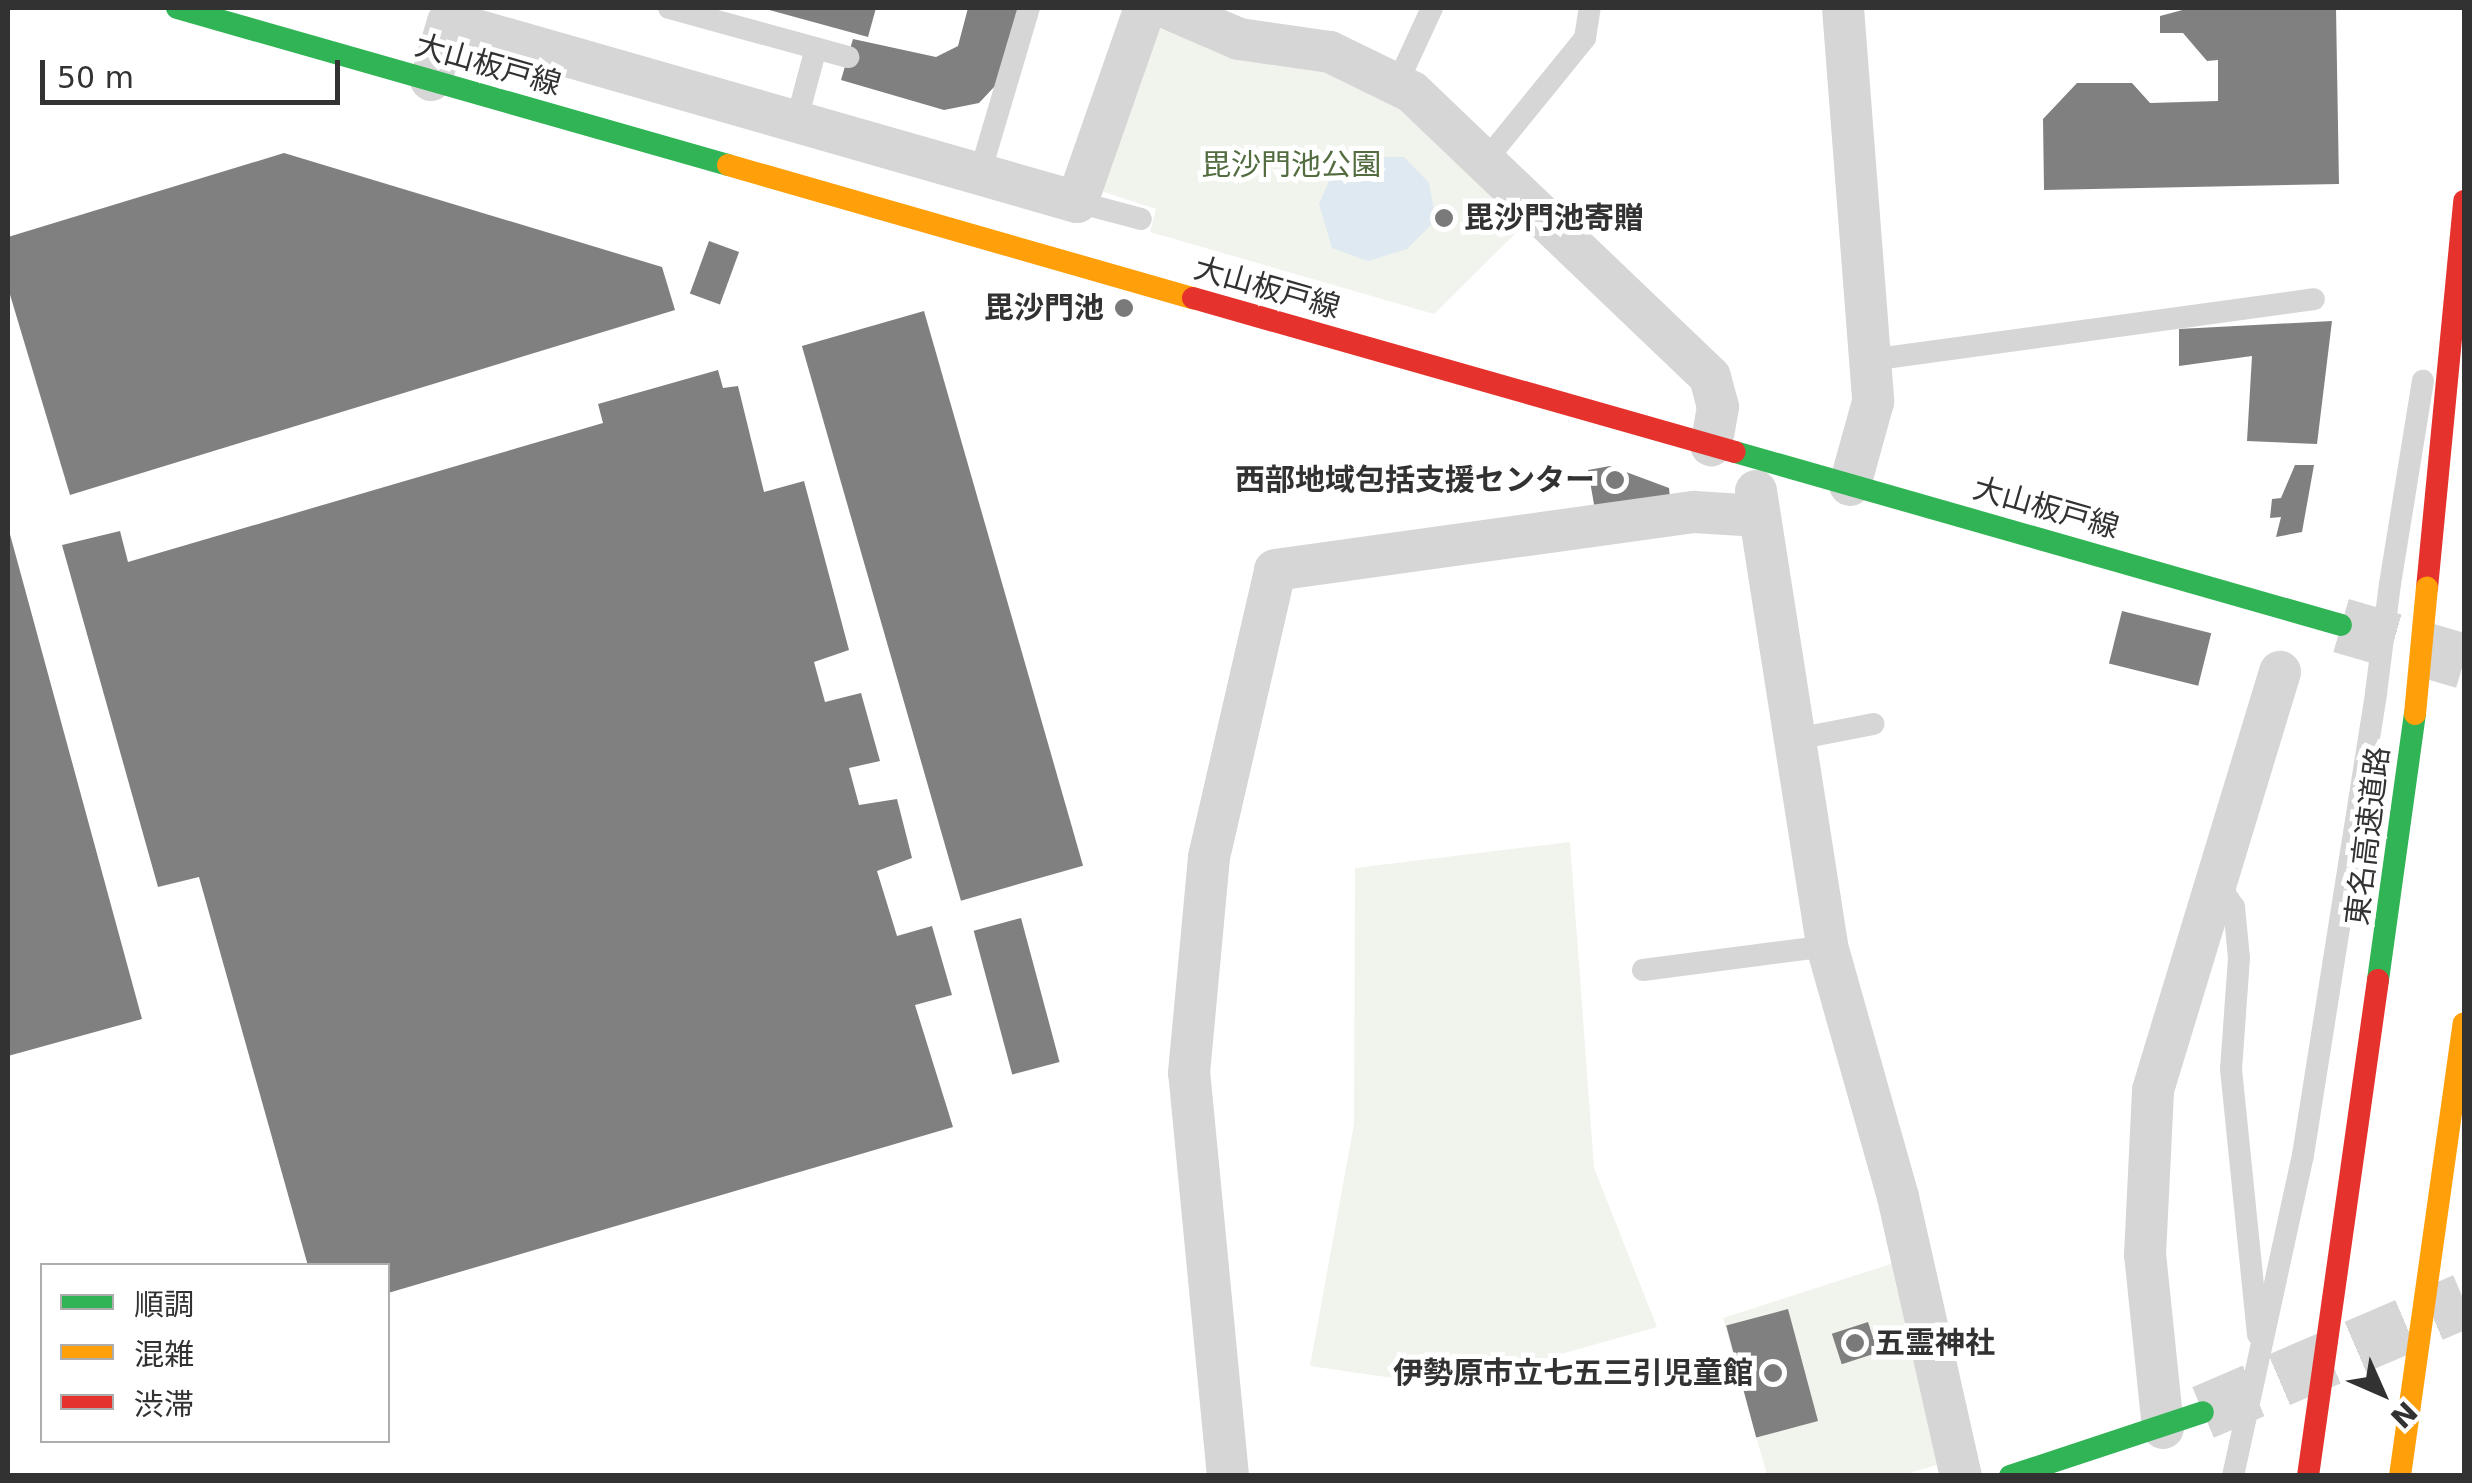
<!DOCTYPE html>
<html>
<head>
<meta charset="utf-8">
<style>
  body { margin:0 }
  #map { position:relative; width:2472px; height:1483px; overflow:hidden; background:#fff; font-family:"DejaVu Sans","Noto Sans JP",sans-serif }
  div>[style] { position:absolute }
  .green>* { inset:0; background:#f1f4ed }
  .water>* { inset:0; background:#dee9f2 }
  .building>* { inset:0; background:#808080; transform-origin:0 0 }
  .secondary-tunnel>* { height:55px; margin-top:-27.5px; transform-origin:0; background:repeating-linear-gradient(90deg,#d6d6d6 0 55px,transparent 0 83px) }
  .lane>* { height:22px; margin:-11px; padding:0 11px; transform-origin:11px; border-radius:11px; background:#d6d6d6 }
  .street>* { height:42px; margin:-21px; padding:0 21px; transform-origin:21px; border-radius:21px; background:#d6d6d6 }
  .fast>* { height:22px; margin:-11px; padding:0 11px; transform-origin:11px; border-radius:11px; background:#30b455 }
  .slow>* { height:22px; margin:-11px; padding:0 11px; transform-origin:11px; border-radius:11px; background:#ff9f0a }
  .jam>* { height:22px; margin:-11px; padding:0 11px; transform-origin:11px; border-radius:11px; background:#e5322d }
  .lane-bridge>* { height:22px; margin:-11px; padding:0 11px; transform-origin:11px; border-radius:11px; background:#d6d6d6 }
  .slow-bridge>* { height:22px; margin:-11px; padding:0 11px; transform-origin:11px; border-radius:11px; background:#ff9f0a }
  .dots>* { width:28px; height:28px; translate:-50% -50%; box-sizing:border-box; border:5px solid #fff; border-radius:50% }
  span { translate:-50% -50%; white-space:nowrap; text-align:center; line-height:1.15; -webkit-text-stroke:10px #fff; paint-order:stroke }
  .street-label { font-size:30px; color:#323232 }
  .park-label { font-size:30px; color:#536d41 }
  .poi-label { font-size:30px; color:#323232; font-weight:700 }
  .left { translate:0 -50%; text-align:left }
  .right { translate:-100% -50%; text-align:right }
  .frame { position:absolute; inset:0; border:10px solid #323232; pointer-events:none }
  .legend { position:absolute; left:40px; top:1263px; width:350px; height:180px; box-sizing:border-box; background:#fff; border:2px solid #adadad; margin:0; padding:12px 18px; list-style:none; font-size:30px; color:#323232 }
  .legend li { display:flex; align-items:center; gap:20px; height:50px }
  .legend b { width:50px; border:2px solid #adadad }
  .north { position:absolute; left:2332px; top:1343px; width:100px; height:100px; -webkit-text-stroke:8px #fff; paint-order:stroke; rotate:135deg; font-size:28px; font-weight:700; line-height:40px; text-align:center; color:#323232 }
  .north::after { content:''; display:block; margin:auto; width:35px; height:45px; background:#323232; clip-path:polygon(50% 0,100% 100%,50% 72%,0 100%) }
  .scale { position:absolute; left:40px; top:60px; width:300px; height:45px; box-sizing:border-box; border:5px solid #323232; border-top:0; padding-left:12px; font-size:30px; line-height:35px; white-space:nowrap; color:#323232; -webkit-text-stroke:8px #fff; paint-order:stroke }
</style>
</head>
<body>
<div id="map">
  <div class="green">
    <i style="clip-path:polygon(1154px 27px,1322px 65px,1405px 100px,1529px 220px,1434px 314px,1150px 232px,1156px 209px,1104px 192px,1097px 176px)"></i>
    <i style="clip-path:polygon(1570px 842px,1594px 1168px,1657px 1327px,1536px 1361px,1407px 1380px,1310px 1366px,1354px 1124px,1355px 868px)"></i>
    <i style="clip-path:polygon(1897px 1262px,1946px 1462px,1903px 1475px,1767px 1475px,1723px 1318px)"></i>
  </div>
  <div class="water">
    <i style="clip-path:polygon(1354px 157px,1404px 157px,1429px 183px,1436px 220px,1407px 249px,1368px 261px,1332px 248px,1319px 204px,1332px 174px)"></i>
  </div>
  <div class="building">
    <i style="clip-path:polygon(762px 8px,876px 8px,868px 37px)"></i>
    <i style="clip-path:polygon(968px 8px,1018px 8px,995px 86px,979px 103px,944px 110px,841px 80px,853px 39px,936px 57px,958px 46px)"></i>
    <i style="clip-path:polygon(2190px 8px,2336px 8px,2339px 184px,2044px 190px,2043px 119px,2077px 83px,2132px 83px,2150px 103px,2218px 101px,2218px 60px,2207px 61px,2183px 33px,2160px 33px,2160px 16px)"></i>
    <i style="clip-path:polygon(284px 153px,662px 267px,675px 310px,70px 495px,8px 288px,8px 237px)"></i>
    <i style="left:709px;top:241px;width:32px;height:56px;rotate:20deg"></i>
    <i style="left:924px;top:311px;width:577px;height:127px;rotate:74deg"></i>
    <i style="clip-path:polygon(2332px 321px,2317px 444px,2247px 441px,2252px 356px,2179px 366px,2179px 329px)"></i>
    <i style="clip-path:polygon(718px 370px,723px 388px,738px 386px,764px 492px,804px 481px,849px 650px,814px 662px,825px 702px,861px 693px,880px 761px,849px 768px,859px 805px,897px 799px,912px 858px,877px 871px,897px 936px,932px 926px,952px 995px,915px 1005px,953px 1127px,388px 1293px,388px 1266px,308px 1266px,199px 877px,158px 887px,62px 545px,120px 531px,128px 562px,603px 423px,598px 404px)"></i>
    <i style="clip-path:polygon(2295px 465px,2314px 465px,2302px 532px,2276px 537px,2281px 517px,2270px 518px,2272px 499px,2281px 498px)"></i>
    <i style="clip-path:polygon(1610px 466px,1669px 488px,1670px 498px,1595px 510px,1588px 470px)"></i>
    <i style="clip-path:polygon(8px 527px,142px 1019px,8px 1056px)"></i>
    <i style="left:2122px;top:611px;width:92px;height:54px;rotate:14deg"></i>
    <i style="left:1021px;top:918px;width:149px;height:49px;rotate:75deg"></i>
    <i style="left:1788px;top:1309px;width:116px;height:64px;rotate:75deg"></i>
    <i style="left:1868px;top:1322px;width:32px;height:38px;rotate:72deg"></i>
  </div>
  <div class="secondary-tunnel">
    <i style="left:2341px;top:625px;width:128px;rotate:16.3deg"></i>
    <i style="left:2203px;top:1412px;width:284px;rotate:-23.2deg"></i>
  </div>
  <div class="lane">
    <i style="left:669px;top:8px;width:186px;rotate:15.3deg"></i>
    <i style="left:1396px;top:86px;width:86px;rotate:-65.2deg"></i>
    <i style="left:797px;top:119px;width:73px;rotate:-75deg"></i>
    <i style="left:1486px;top:160px;width:157px;rotate:-50.9deg"></i>
    <i style="left:1585px;top:38px;width:30px;rotate:-81deg"></i>
    <i style="left:980px;top:173px;width:172px;rotate:-73.5deg"></i>
    <i style="left:1077px;top:202px;width:66px;rotate:14.9deg"></i>
    <i style="left:1870px;top:360px;width:448px;rotate:-7.8deg"></i>
    <i style="left:2390px;top:584px;width:206px;rotate:-80.8deg"></i>
    <i style="left:1791px;top:740px;width:84px;rotate:-11deg"></i>
    <i style="left:2219px;top:885px;width:27px;rotate:56deg"></i>
    <i style="left:2234px;top:907px;width:51px;rotate:84.4deg"></i>
    <i style="left:2239px;top:958px;width:111px;rotate:94.1deg"></i>
    <i style="left:2231px;top:1069px;width:267px;rotate:84.2deg"></i>
    <i style="left:1643px;top:970px;width:186px;rotate:-7.4deg"></i>
    <i style="left:2233px;top:1476px;width:329px;rotate:-77.7deg"></i>
    <i style="left:2303px;top:1155px;width:468px;rotate:-81deg"></i>
  </div>
  <div class="street">
    <i style="left:1167px;top:8px;width:78px;rotate:23.3deg"></i>
    <i style="left:1239px;top:39px;width:92px;rotate:8.1deg"></i>
    <i style="left:1330px;top:52px;width:91px;rotate:26deg"></i>
    <i style="left:1412px;top:92px;width:412px;rotate:43.7deg"></i>
    <i style="left:1710px;top:377px;width:31px;rotate:75deg"></i>
    <i style="left:1718px;top:407px;width:39px;rotate:100deg"></i>
    <i style="left:1843px;top:8px;width:395px;rotate:85.6deg"></i>
    <i style="left:1873px;top:402px;width:86px;rotate:105.5deg"></i>
    <i style="left:431px;top:80px;width:60px;rotate:-73.7deg"></i>
    <i style="left:448px;top:22px;width:654px;rotate:15.97deg"></i>
    <i style="left:1077px;top:202px;width:206px;rotate:-70.7deg"></i>
    <i style="left:1756px;top:491px;width:461px;rotate:81.1deg"></i>
    <i style="left:1827px;top:946px;width:261px;rotate:74.2deg"></i>
    <i style="left:1898px;top:1197px;width:286px;rotate:77.3deg"></i>
    <i style="left:2163px;top:1428px;width:174px;rotate:-95.9deg"></i>
    <i style="left:2145px;top:1255px;width:165px;rotate:-87.2deg"></i>
    <i style="left:2153px;top:1090px;width:437px;rotate:-73.1deg"></i>
    <i style="left:1228px;top:1476px;width:405px;rotate:-95.5deg"></i>
    <i style="left:1189px;top:1073px;width:217px;rotate:-84.7deg"></i>
    <i style="left:1209px;top:857px;width:294px;rotate:-77deg"></i>
    <i style="left:1275px;top:570px;width:423px;rotate:-7.9deg"></i>
    <i style="left:1694px;top:512px;width:65px;rotate:3.5deg"></i>
  </div>
  <div class="fast">
    <i style="left:177px;top:8px;width:573px;rotate:15.9deg"></i>
    <i style="left:1735px;top:452px;width:630px;rotate:15.93deg"></i>
    <i style="left:2378px;top:980px;width:269px;rotate:-82.1deg"></i>
    <i style="left:2010px;top:1476px;width:203px;rotate:-18.3deg"></i>
  </div>
  <div class="slow">
    <i style="left:728px;top:165px;width:484px;rotate:16deg"></i>
    <i style="left:2400px;top:1476px;width:457px;rotate:-82deg"></i>
  </div>
  <div class="jam">
    <i style="left:1193px;top:298px;width:563px;rotate:15.86deg"></i>
    <i style="left:2427px;top:588px;width:389px;rotate:-84.5deg"></i>
    <i style="left:2308px;top:1476px;width:501px;rotate:-81.97deg"></i>
  </div>
  <div class="lane-bridge">
    <i style="left:2376px;top:693px;width:110px;rotate:-82.7deg"></i>
  </div>
  <div class="slow-bridge">
    <i style="left:2415px;top:714px;width:127px;rotate:-84.6deg"></i>
  </div>
  <div class="dots">
    <i style="left:1444px;top:218px;background:#7a7a7a"></i>
    <i style="left:1124px;top:308px;background:#7a7a7a"></i>
    <i style="left:1615px;top:480px;background:#7a7a7a"></i>
    <i style="left:1855px;top:1343px;background:#7a7a7a"></i>
    <i style="left:1773px;top:1373px;background:#7a7a7a"></i>
  </div>
  <div class="street-label">
    <span style="left:488px;top:65px;rotate:16deg">大山板戸線</span>
    <span style="left:1267px;top:288px;rotate:16deg">大山板戸線</span>
    <span style="left:2046px;top:508px;rotate:16deg">大山板戸線</span>
    <span style="left:2368px;top:836px;rotate:-83deg">東名高速道路</span>
  </div>
  <div class="park-label">
    <span style="left:1291px;top:165px">毘沙門池公園</span>
  </div>
  <div class="poi-label">
    <span class="left" style="left:1464px;top:218px">毘沙門池寄贈</span>
    <span class="right" style="left:1104px;top:308px">毘沙門池</span>
    <span class="right" style="left:1595px;top:480px">西部地域包括支援センター</span>
    <span class="left" style="left:1875px;top:1343px">五霊神社</span>
    <span class="right" style="left:1753px;top:1373px">伊勢原市立七五三引児童館</span>
  </div>
  <div class="frame"></div>
  <ul class="legend">
  <li><b style="height:12px;background:#30b455"></b>順調</li>
  <li><b style="height:12px;background:#ff9f0a"></b>混雑</li>
  <li><b style="height:12px;background:#e5322d"></b>渋滞</li>
  </ul>
  <div class="north">N</div>
  <div class="scale">50 m</div>
</div>
</body>
</html>
